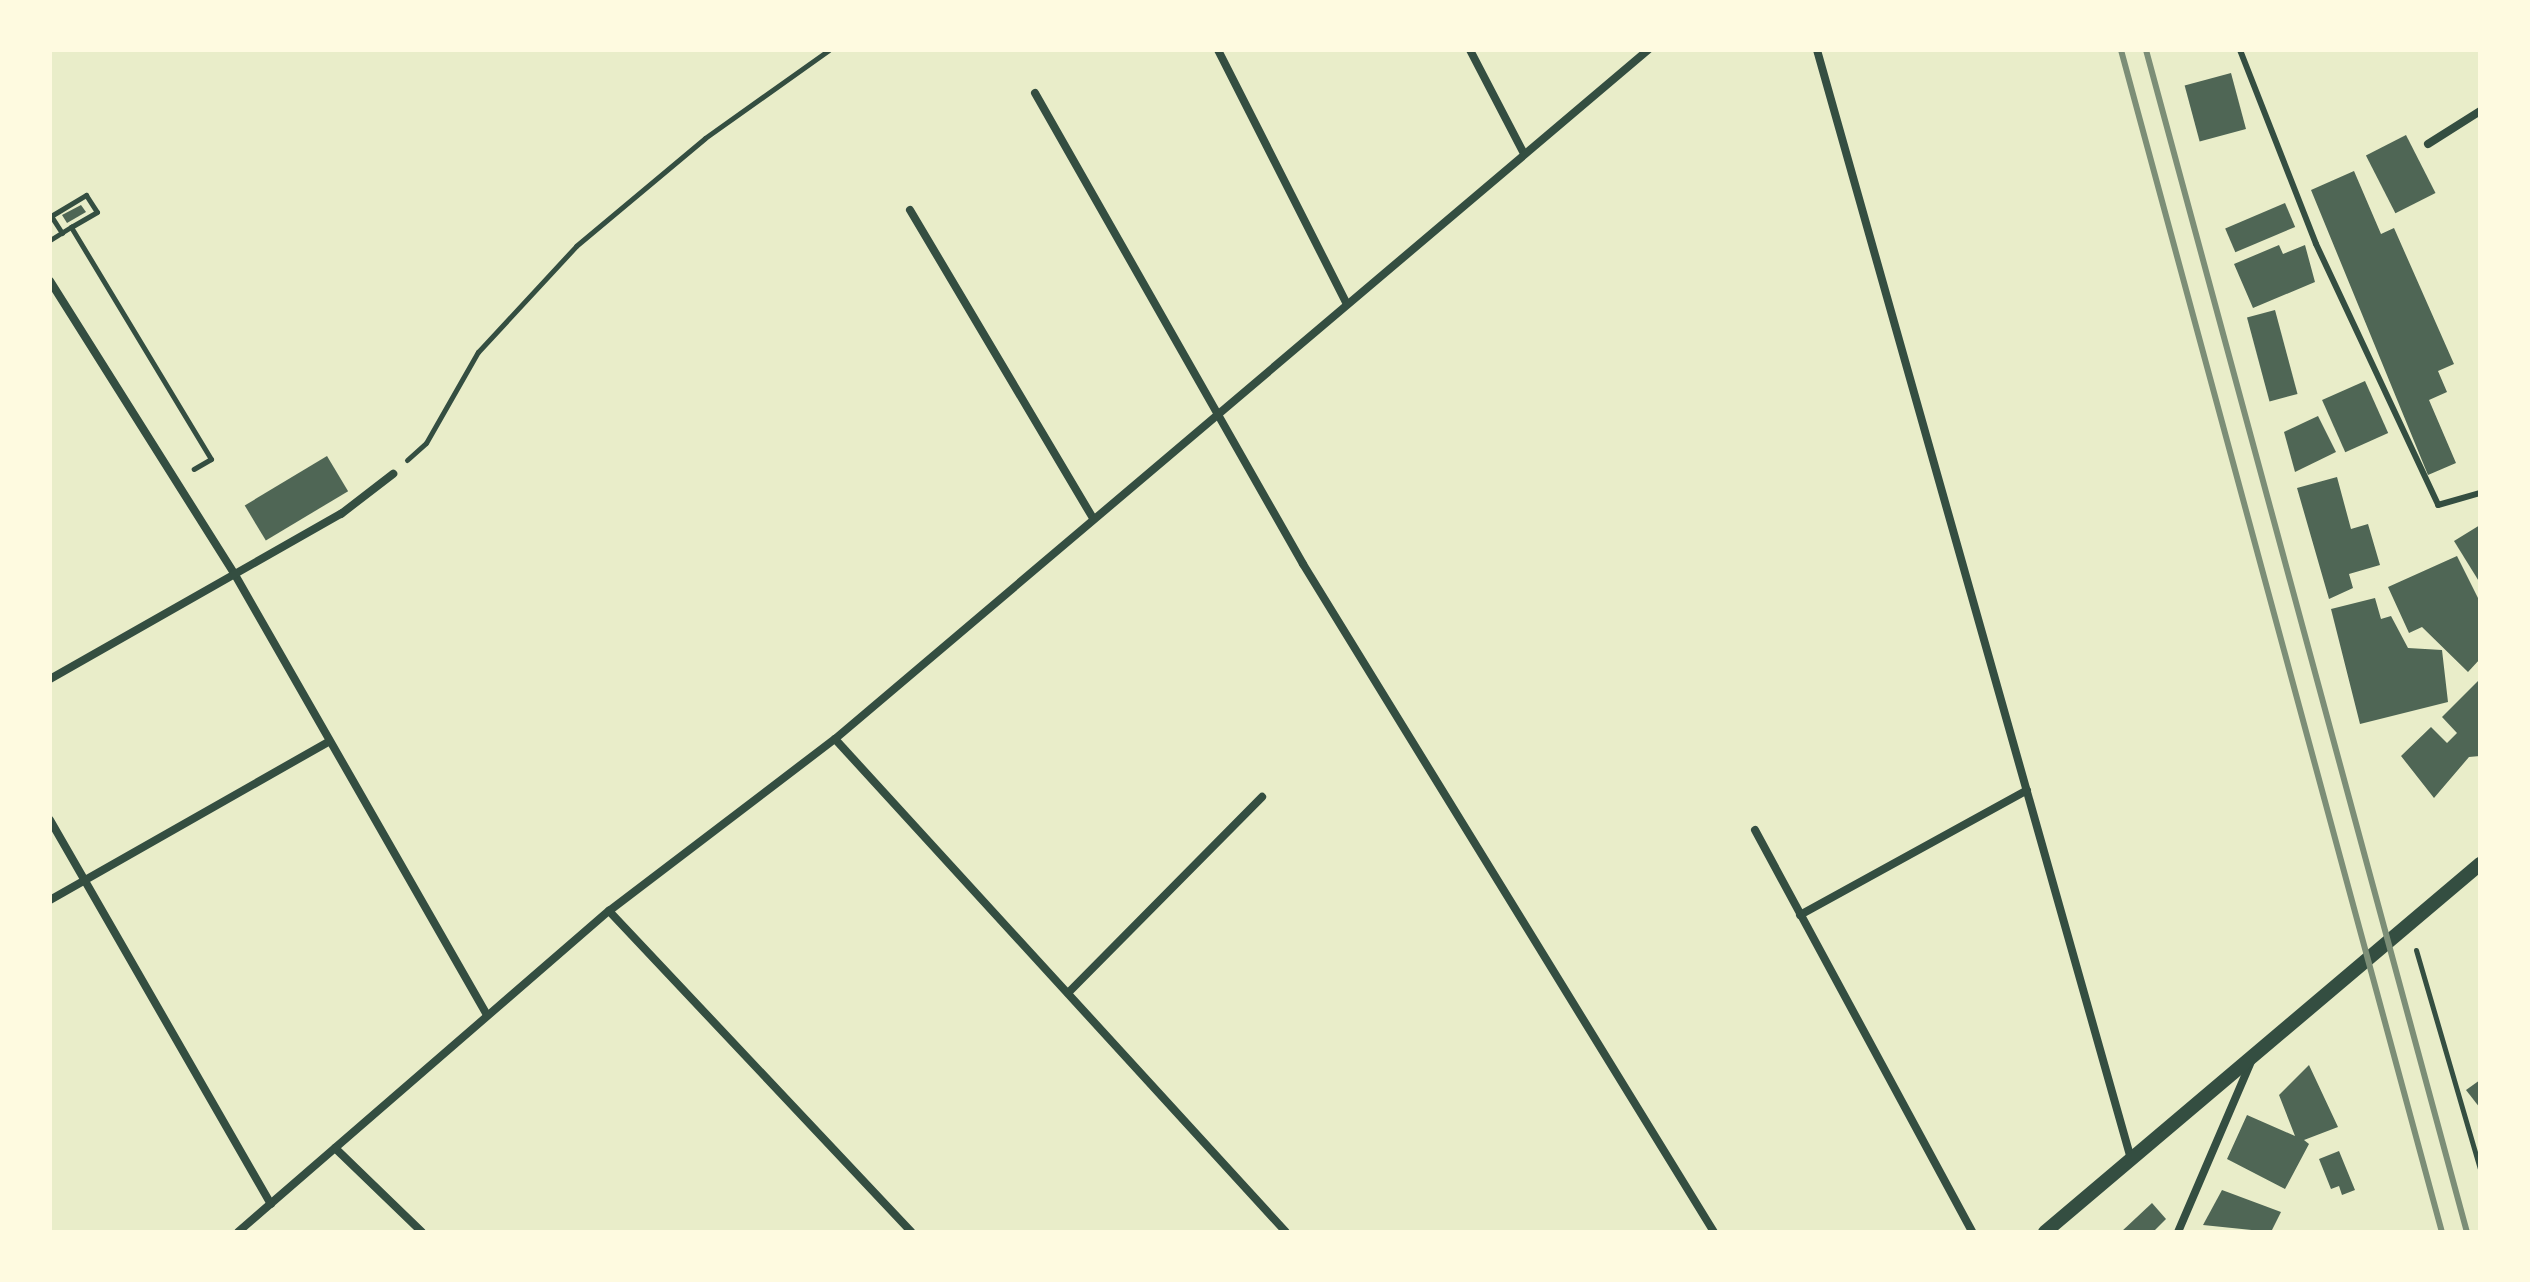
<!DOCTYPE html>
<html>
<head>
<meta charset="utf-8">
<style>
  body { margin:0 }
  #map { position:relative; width:2530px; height:1282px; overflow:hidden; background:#e9edc9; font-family:"IBM Plex Serif",serif }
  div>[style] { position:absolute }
  .building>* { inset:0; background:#4f6655; transform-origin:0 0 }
  .path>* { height:5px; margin:-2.5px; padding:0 2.5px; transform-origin:2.5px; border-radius:2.5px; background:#344e41 }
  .service>* { height:6px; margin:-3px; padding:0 3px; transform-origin:3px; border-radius:3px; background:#344e41 }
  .minor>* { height:8px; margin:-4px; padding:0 4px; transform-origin:4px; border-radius:4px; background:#344e41 }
  .tertiary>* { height:14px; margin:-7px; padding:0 7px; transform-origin:7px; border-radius:7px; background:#344e41 }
  .rail>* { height:6px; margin:-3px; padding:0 3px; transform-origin:3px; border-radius:3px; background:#7c8e77 }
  span { translate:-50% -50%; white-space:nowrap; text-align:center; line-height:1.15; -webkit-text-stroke:6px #fefae0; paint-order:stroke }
  .frame { position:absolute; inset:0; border:52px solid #fefae0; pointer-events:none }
</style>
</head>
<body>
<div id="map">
  <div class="building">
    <i style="left:2231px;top:73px;width:58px;height:48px;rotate:75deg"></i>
    <i style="left:2406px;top:135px;width:65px;height:45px;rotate:63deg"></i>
    <i style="clip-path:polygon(2354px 171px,2381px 234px,2394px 228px,2454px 364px,2438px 371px,2447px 392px,2429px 400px,2456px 463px,2428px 475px,2311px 190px)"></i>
    <i style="left:2285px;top:203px;width:26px;height:65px;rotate:67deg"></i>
    <i style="clip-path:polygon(81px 205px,86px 212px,67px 223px,62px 215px)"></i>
    <i style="clip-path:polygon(2279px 245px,2283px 254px,2305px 245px,2315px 282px,2253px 308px,2234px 264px)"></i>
    <i style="left:2275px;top:310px;width:87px;height:29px;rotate:75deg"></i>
    <i style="left:2365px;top:381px;width:57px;height:47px;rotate:66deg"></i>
    <i style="clip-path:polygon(2318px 416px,2336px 452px,2295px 472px,2284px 432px)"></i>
    <i style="left:327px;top:456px;width:41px;height:96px;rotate:59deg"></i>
    <i style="clip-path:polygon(2337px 477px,2351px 529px,2368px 524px,2380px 565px,2349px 574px,2353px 588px,2329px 599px,2297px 488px)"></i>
    <i style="clip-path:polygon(2480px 525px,2480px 583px,2454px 541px)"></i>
    <i style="clip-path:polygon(2457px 556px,2480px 602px,2480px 659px,2468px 672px,2422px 627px,2409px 633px,2388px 587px)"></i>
    <i style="clip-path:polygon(2375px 598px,2381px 619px,2391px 616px,2408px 648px,2442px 650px,2448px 702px,2360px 724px,2331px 609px)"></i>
    <i style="clip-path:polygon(2480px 679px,2480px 756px,2469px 757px,2434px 798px,2401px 756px,2431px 727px,2447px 743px,2457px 733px,2442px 717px)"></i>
    <i style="clip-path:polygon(2309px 1065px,2338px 1127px,2304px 1140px,2309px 1144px,2285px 1189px,2227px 1159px,2247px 1115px,2295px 1136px,2279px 1095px)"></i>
    <i style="clip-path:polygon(2480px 1080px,2480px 1108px,2466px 1090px)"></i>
    <i style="clip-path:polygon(2339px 1151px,2355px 1190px,2342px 1195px,2339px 1186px,2331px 1189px,2319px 1159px)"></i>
    <i style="clip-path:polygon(2222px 1190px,2281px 1212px,2271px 1232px,2203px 1225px)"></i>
    <i style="clip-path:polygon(2152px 1203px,2166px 1219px,2153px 1232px,2121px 1232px)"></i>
  </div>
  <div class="path">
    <i style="left:62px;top:233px;width:20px;rotate:-123deg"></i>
    <i style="left:51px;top:216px;width:41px;rotate:-31deg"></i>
    <i style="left:86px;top:195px;width:20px;rotate:57deg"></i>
    <i style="left:97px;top:212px;width:30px;rotate:150deg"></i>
    <i style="left:50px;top:240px;width:25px;rotate:-32deg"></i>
    <i style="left:71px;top:227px;width:271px;rotate:58.9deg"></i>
    <i style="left:211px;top:459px;width:20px;rotate:150deg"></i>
    <i style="left:407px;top:460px;width:25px;rotate:-42deg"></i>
    <i style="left:426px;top:443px;width:105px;rotate:-60.3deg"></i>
    <i style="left:478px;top:352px;width:144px;rotate:-47.2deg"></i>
    <i style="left:576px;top:246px;width:168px;rotate:-39.9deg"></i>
    <i style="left:705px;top:138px;width:152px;rotate:-35.4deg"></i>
    <i style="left:2416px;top:950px;width:228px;rotate:73.7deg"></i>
  </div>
  <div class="service">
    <i style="left:2240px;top:50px;width:208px;rotate:68.6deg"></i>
    <i style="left:2316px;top:244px;width:288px;rotate:64.9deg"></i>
    <i style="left:2438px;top:505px;width:44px;rotate:-15.9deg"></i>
  </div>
  <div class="minor">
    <i style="left:1218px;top:50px;width:283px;rotate:63.1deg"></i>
    <i style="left:1470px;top:50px;width:115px;rotate:62.5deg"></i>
    <i style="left:1817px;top:50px;width:1153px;rotate:74.19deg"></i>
    <i style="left:1035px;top:93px;width:542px;rotate:60.36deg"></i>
    <i style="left:1303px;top:564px;width:784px;rotate:58.4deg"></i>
    <i style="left:2428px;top:144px;width:62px;rotate:-32.4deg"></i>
    <i style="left:910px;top:210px;width:358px;rotate:59.3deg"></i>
    <i style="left:50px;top:281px;width:345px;rotate:57.8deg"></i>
    <i style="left:234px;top:573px;width:509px;rotate:60.21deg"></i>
    <i style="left:50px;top:679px;width:335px;rotate:-29.6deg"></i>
    <i style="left:341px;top:514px;width:66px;rotate:-37.6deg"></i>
    <i style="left:835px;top:739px;width:668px;rotate:47.55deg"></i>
    <i style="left:50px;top:820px;width:443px;rotate:60.1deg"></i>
    <i style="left:1755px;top:830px;width:457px;rotate:61.6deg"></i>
    <i style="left:50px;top:900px;width:320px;rotate:-29.6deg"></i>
    <i style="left:609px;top:911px;width:441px;rotate:46.7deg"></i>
    <i style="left:1800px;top:915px;width:259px;rotate:-28.8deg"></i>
    <i style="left:1068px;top:993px;width:276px;rotate:-45.3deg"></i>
    <i style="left:335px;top:1148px;width:121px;rotate:44deg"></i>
    <i style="left:238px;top:1232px;width:491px;rotate:-40.9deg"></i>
    <i style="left:609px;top:911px;width:284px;rotate:-37.3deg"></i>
    <i style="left:835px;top:739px;width:1066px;rotate:-40.28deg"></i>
    <i style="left:2178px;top:1232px;width:185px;rotate:-66.8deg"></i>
  </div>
  <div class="tertiary">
    <i style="left:2045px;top:1232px;width:570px;rotate:-40.23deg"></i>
  </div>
  <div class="rail">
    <i style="left:2121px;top:50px;width:1225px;rotate:74.81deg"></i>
    <i style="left:2146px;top:50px;width:1225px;rotate:74.81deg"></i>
  </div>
  <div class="frame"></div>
</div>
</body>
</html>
